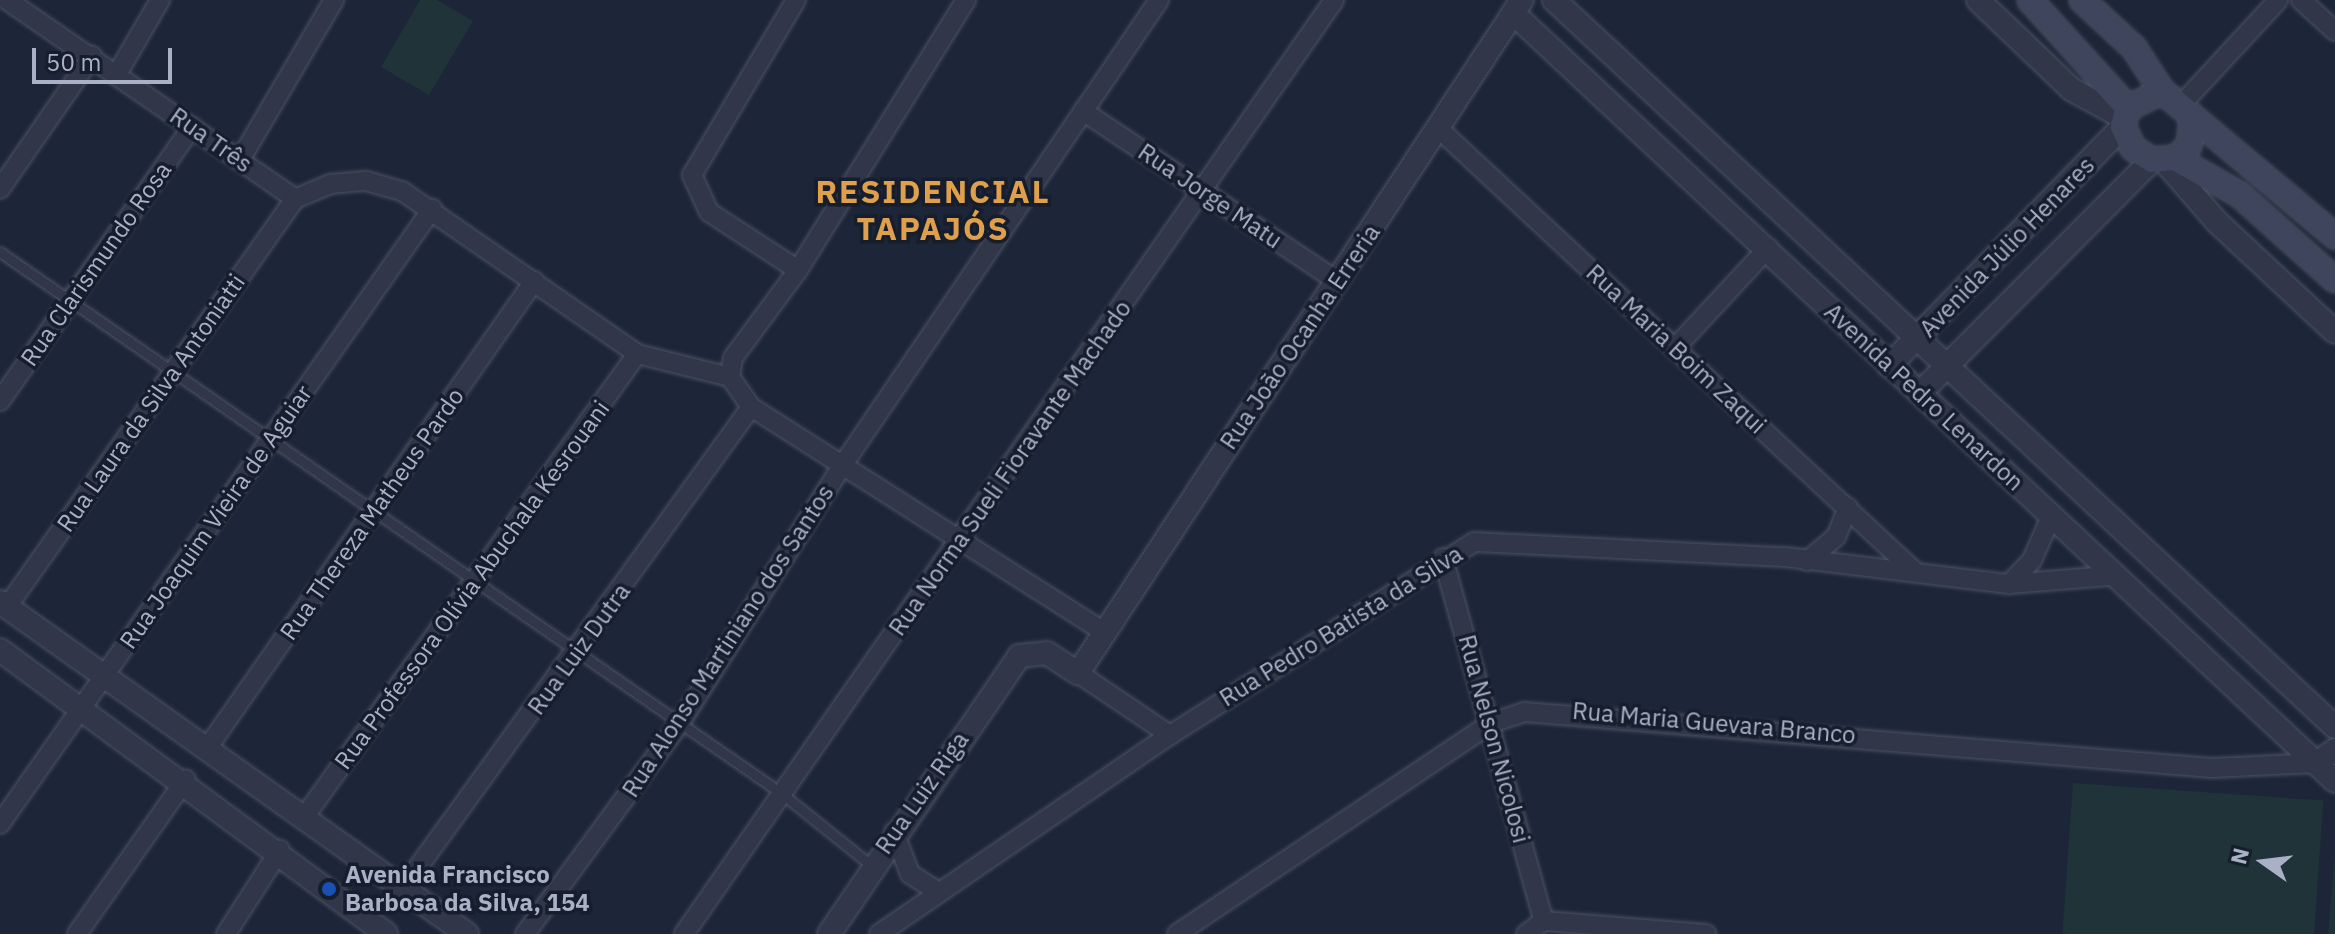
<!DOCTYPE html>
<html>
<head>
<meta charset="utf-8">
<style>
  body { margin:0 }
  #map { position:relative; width:2335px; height:934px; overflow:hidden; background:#1d2538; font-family:"IBM Plex Sans",sans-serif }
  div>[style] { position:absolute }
  .green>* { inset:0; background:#1f3339; transform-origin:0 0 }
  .roads { filter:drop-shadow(0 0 2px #4b5264) drop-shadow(0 0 2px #4b5264) }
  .service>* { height:9px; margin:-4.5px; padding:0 4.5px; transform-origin:4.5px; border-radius:4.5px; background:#313748 }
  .minor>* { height:18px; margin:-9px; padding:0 9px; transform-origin:9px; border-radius:9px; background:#313748 }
  .tertiary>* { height:22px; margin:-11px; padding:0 11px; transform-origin:11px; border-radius:11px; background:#313748 }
  .secondary>* { height:24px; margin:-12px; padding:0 12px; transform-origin:12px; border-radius:12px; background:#3e455c }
  .dots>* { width:22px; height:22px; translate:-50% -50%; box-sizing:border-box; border:4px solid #161d2d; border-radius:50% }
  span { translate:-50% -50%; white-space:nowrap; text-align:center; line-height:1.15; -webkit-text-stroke:7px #161d2d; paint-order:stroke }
  .street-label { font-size:24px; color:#aab1c6 }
  .poi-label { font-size:24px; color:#aab1c6; font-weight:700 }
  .left { translate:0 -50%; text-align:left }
  .district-label { font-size:32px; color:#dea04d; font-weight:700; letter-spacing:2px }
  .north { position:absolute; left:2223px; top:822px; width:80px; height:80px; -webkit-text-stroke:6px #161d2d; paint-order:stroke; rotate:284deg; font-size:22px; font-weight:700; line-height:32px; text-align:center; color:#aab1c6 }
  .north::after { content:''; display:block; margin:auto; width:28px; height:36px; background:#aab1c6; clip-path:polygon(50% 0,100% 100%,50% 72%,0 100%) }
  .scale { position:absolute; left:32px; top:48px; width:140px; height:36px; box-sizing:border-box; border:4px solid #aab1c6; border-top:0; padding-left:10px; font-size:24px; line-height:28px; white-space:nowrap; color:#aab1c6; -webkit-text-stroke:6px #161d2d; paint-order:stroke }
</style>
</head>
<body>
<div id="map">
  <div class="green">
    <i style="clip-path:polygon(420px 0,437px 0,473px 21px,429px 95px,381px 67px)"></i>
    <i style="left:2073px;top:783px;width:251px;height:151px;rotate:4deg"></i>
    <i style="clip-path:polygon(2335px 853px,2335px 934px,2328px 934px)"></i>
  </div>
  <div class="roads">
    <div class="service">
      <i style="left:0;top:252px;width:950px;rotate:34.71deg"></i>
      <i style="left:781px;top:793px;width:115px;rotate:38.7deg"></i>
    </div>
    <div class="minor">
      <i style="left:7px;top:0;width:350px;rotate:34.6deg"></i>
      <i style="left:796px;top:0;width:204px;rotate:120.7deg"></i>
      <i style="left:692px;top:175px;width:41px;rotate:65.3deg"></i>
      <i style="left:709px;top:212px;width:106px;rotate:33.1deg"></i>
      <i style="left:966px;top:0;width:318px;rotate:121.9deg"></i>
      <i style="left:798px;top:270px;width:109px;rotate:126.5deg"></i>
      <i style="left:733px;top:358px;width:19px;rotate:99deg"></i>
      <i style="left:730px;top:377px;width:37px;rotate:55deg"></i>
      <i style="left:751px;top:407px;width:416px;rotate:32.5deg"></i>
      <i style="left:2301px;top:0;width:46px;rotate:42.4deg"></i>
      <i style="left:117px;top:74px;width:86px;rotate:-59.8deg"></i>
      <i style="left:2180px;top:106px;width:144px;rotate:-47.2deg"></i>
      <i style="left:1083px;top:111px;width:306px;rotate:33.8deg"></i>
      <i style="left:1439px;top:129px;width:647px;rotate:42.93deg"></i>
      <i style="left:240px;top:160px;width:186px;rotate:-59.6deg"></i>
      <i style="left:0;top:189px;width:162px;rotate:-55.3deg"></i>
      <i style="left:1675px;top:348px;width:137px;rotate:-47.1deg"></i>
      <i style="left:0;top:401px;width:335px;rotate:-55deg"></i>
      <i style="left:1443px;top:558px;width:377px;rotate:74.5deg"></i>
      <i style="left:1807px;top:561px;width:38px;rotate:-40deg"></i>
      <i style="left:1836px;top:537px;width:32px;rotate:-68deg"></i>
      <i style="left:2009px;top:584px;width:33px;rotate:-46deg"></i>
      <i style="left:2032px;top:560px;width:47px;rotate:-66.2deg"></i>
      <i style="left:7px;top:607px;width:499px;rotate:-54.8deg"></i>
      <i style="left:295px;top:199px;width:38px;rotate:-23deg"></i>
      <i style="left:330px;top:184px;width:36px;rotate:-5deg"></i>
      <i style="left:366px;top:181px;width:37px;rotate:16deg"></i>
      <i style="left:402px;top:191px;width:286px;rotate:34.7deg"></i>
      <i style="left:637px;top:354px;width:96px;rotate:13.9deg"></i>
      <i style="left:1078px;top:673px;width:111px;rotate:34deg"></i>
      <i style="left:208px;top:747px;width:569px;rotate:-55.02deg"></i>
      <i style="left:305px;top:816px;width:569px;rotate:-54.3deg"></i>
      <i style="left:0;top:824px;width:752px;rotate:-54.91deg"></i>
      <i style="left:894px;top:832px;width:45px;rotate:69.1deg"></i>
      <i style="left:910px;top:874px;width:34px;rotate:32deg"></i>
      <i style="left:403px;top:888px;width:594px;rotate:-54.11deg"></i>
      <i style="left:77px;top:934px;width:189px;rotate:-54.9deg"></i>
      <i style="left:226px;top:934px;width:100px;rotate:-57.3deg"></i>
      <i style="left:525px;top:934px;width:262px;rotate:-53.7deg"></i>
      <i style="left:680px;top:723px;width:307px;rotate:-57.8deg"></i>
      <i style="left:844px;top:463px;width:560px;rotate:-55.77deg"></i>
      <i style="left:684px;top:934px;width:1138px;rotate:-55.16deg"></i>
      <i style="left:879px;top:934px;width:353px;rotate:-34.4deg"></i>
      <i style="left:1170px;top:735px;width:360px;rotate:-32.4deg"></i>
      <i style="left:1474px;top:542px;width:311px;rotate:2.8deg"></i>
      <i style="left:1785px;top:557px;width:226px;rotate:6.9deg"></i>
      <i style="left:2009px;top:584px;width:100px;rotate:-4.6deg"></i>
      <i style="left:1177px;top:934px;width:378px;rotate:-33.9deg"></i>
      <i style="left:1491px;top:723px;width:35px;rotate:-18deg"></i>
      <i style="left:1524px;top:712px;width:690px;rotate:4.65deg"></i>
      <i style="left:2212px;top:768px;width:105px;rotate:-2.7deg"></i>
      <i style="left:1526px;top:934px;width:22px;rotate:-36deg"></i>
      <i style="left:1544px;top:921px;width:163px;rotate:4.6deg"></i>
    </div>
    <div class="tertiary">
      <i style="left:1554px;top:0;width:1067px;rotate:42.95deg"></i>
      <i style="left:1978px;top:0;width:129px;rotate:43.7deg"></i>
      <i style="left:2071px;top:89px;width:60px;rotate:28.7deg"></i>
      <i style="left:1513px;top:13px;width:1125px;rotate:43.05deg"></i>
      <i style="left:2164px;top:161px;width:81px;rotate:49deg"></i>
      <i style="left:2217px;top:222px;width:161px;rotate:43deg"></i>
      <i style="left:1889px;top:366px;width:335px;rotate:-45.7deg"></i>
      <i style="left:1920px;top:393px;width:329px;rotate:-45.1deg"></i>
      <i style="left:0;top:602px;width:573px;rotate:35.41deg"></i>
      <i style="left:0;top:650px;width:479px;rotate:36.3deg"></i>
      <i style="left:2317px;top:763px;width:22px;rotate:-36deg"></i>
      <i style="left:829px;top:934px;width:337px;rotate:-55.6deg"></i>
      <i style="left:1019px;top:656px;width:28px;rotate:-6deg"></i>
      <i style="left:1047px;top:653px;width:37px;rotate:33deg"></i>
      <i style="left:1078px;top:673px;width:806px;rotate:-56.59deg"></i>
    </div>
    <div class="secondary">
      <i style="left:2030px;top:0;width:146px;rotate:47.8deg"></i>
      <i style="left:2082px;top:0;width:71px;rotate:42.7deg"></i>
      <i style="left:2134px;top:48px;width:51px;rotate:56.9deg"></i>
      <i style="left:2162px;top:91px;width:226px;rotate:40deg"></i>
      <i style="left:2162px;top:91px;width:38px;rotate:153deg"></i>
      <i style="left:2128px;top:108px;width:19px;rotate:106deg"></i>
      <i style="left:2123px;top:126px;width:24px;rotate:66deg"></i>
      <i style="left:2133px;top:148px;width:22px;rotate:32deg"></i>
      <i style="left:2152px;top:160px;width:23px;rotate:-5deg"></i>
      <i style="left:2175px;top:158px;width:18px;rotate:-41deg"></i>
      <i style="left:2189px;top:146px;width:27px;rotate:-84deg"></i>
      <i style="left:2175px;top:158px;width:75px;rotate:29.6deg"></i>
      <i style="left:2240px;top:195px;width:127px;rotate:41.8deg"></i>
    </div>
  </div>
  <div class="dots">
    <i style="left:329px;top:889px;background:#1a4fb4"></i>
  </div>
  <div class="street-label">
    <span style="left:211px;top:140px;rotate:35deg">Rua Três</span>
    <span style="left:1210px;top:196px;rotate:34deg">Rua Jorge Matu</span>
    <span style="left:2007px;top:247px;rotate:-46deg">Avenida Júlio Henares</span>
    <span style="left:96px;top:264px;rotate:-55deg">Rua Clarismundo Rosa</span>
    <span style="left:1300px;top:337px;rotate:-56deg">Rua João Ocanha Erreria</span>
    <span style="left:1676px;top:349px;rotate:43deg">Rua Maria Boim Zaqui</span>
    <span style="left:1924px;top:397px;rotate:43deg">Avenida Pedro Lenardon</span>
    <span style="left:151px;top:403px;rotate:-55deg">Rua Laura da Silva Antoniatti</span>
    <span style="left:1010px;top:468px;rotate:-55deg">Rua Norma Sueli Fioravante Machado</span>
    <span style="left:372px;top:514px;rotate:-55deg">Rua Thereza Matheus Pardo</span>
    <span style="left:216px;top:517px;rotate:-55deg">Rua Joaquim Vieira de Aguiar</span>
    <span style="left:472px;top:585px;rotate:-54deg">Rua Professora Olívia Abuchala Kesrouani</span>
    <span style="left:1341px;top:626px;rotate:-32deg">Rua Pedro Batista da Silva</span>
    <span style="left:728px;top:641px;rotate:-57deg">Rua Alonso Martiniano dos Santos</span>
    <span style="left:579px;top:649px;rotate:-54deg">Rua Luiz Dutra</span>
    <span style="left:1714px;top:723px;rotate:5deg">Rua Maria Guevara Branco</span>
    <span style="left:1494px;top:739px;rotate:75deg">Rua Nelson Nicolosi</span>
    <span style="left:922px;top:793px;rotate:-55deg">Rua Luiz Riga</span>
  </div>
  <div class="poi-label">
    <span class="left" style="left:345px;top:889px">Avenida Francisco<br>Barbosa da Silva, 154</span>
  </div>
  <div class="district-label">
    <span style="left:933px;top:210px">RESIDENCIAL<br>TAPAJÓS</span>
  </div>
  <div class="north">N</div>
  <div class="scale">50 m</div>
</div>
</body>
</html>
